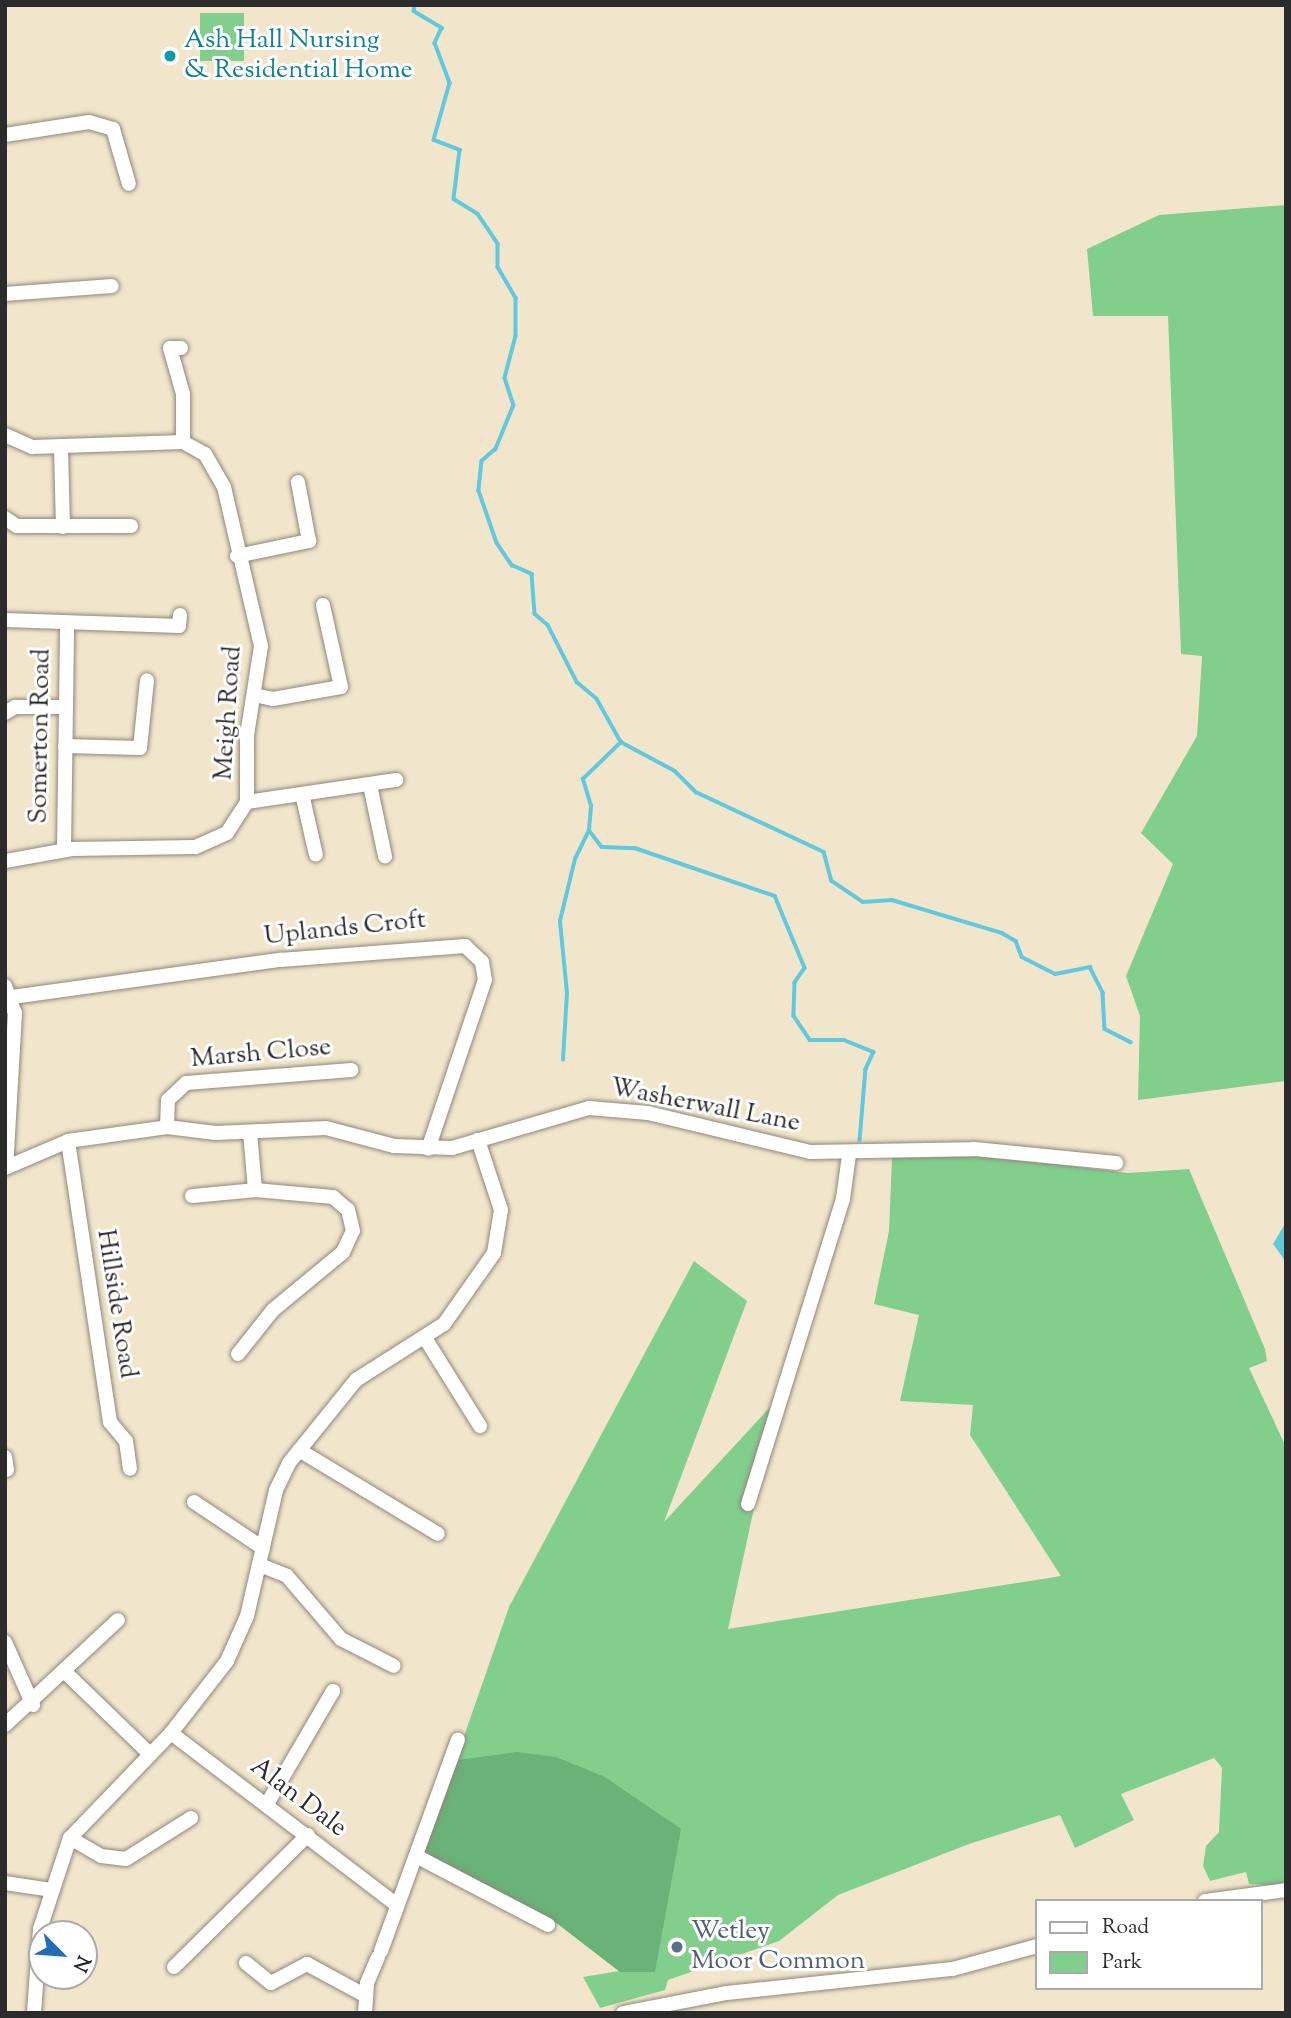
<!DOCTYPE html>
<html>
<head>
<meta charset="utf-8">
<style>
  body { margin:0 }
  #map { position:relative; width:1291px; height:2018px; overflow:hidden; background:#f1e6cc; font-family:"Sorts Mill Goudy",serif }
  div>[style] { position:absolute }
  .green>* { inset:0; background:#82cf8d; transform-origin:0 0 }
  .forest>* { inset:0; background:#69b278 }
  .water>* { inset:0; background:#61c8dd }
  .stream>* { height:3.5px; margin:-1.75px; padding:0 1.75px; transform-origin:1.75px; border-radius:1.75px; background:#61c8dd }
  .roads { filter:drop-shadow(0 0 2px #8e887c) drop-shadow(0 0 2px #8e887c) }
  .minor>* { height:14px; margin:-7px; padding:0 7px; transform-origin:7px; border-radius:7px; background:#fff }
  .dots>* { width:19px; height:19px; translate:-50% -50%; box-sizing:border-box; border:4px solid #fff; border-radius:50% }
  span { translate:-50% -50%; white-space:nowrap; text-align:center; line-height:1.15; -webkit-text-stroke:6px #fff; paint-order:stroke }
  .culture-label { font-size:26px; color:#0d838f }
  .left { translate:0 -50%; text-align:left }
  .street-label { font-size:26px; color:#2b2b2b }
  .service-label { font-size:26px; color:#4e5e75 }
  .frame { position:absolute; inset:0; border:7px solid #2b2b2b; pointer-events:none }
  .legend { position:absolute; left:1035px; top:1899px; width:228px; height:91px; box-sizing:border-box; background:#fff; border:2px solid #aaa; margin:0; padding:9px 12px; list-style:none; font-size:21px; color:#2b2b2b }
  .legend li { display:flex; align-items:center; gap:14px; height:35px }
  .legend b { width:35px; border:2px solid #aaa }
  .north { position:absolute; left:28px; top:1920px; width:70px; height:70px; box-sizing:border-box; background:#fff; border:2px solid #aaa; border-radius:50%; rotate:115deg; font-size:19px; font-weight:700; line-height:28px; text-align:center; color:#2b2b2b }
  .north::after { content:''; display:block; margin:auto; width:24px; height:32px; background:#1f6fb2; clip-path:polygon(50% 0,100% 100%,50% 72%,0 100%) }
</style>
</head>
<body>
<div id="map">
  <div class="green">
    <i style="left:200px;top:13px;width:44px;height:48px"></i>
    <i style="clip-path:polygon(1286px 205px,1286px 1081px,1138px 1100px,1140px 1016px,1126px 976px,1173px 864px,1141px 833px,1197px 736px,1202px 656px,1181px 654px,1168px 316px,1093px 316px,1087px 249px,1159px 215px)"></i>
    <i style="clip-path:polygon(986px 1156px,1128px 1173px,1189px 1169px,1265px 1349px,1267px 1361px,1249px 1368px,1286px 1447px,1285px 1886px,1249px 1884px,1246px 1872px,1210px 1881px,1203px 1866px,1206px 1846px,1219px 1832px,1222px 1768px,1214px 1758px,1121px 1794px,1134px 1820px,1075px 1848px,1060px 1815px,969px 1844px,838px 1895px,779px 1941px,668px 1980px,665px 1990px,600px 2008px,583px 1977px,619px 1971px,554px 1921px,423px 1854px,509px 1607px,694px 1261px,747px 1301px,664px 1522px,772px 1405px,741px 1504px,754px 1508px,728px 1629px,1061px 1576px,970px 1435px,973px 1405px,900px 1401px,919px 1315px,874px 1304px,889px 1231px,892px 1158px)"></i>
  </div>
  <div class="forest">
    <i style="clip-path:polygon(517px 1752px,556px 1757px,605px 1777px,681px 1829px,655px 1972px,620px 1972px,554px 1921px,423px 1854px,458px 1760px)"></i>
  </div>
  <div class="water">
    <i style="clip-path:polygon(1286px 1222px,1286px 1262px,1273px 1244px)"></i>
  </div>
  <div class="stream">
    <i style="left:415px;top:5px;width:6px;rotate:99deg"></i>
    <i style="left:414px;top:11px;width:33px;rotate:31deg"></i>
    <i style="left:442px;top:28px;width:17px;rotate:115deg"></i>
    <i style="left:435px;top:43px;width:43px;rotate:69.4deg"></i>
    <i style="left:450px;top:83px;width:59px;rotate:105.7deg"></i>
    <i style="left:434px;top:140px;width:28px;rotate:21deg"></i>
    <i style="left:460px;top:150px;width:49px;rotate:97deg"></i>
    <i style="left:454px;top:199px;width:28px;rotate:32deg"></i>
    <i style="left:478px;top:214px;width:36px;rotate:56deg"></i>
    <i style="left:498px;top:244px;width:23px;rotate:90deg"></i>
    <i style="left:498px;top:267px;width:36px;rotate:60deg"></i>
    <i style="left:516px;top:298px;width:38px;rotate:90deg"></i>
    <i style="left:516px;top:336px;width:43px;rotate:104.7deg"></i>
    <i style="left:505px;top:378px;width:28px;rotate:72deg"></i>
    <i style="left:514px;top:405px;width:48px;rotate:112.2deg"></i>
    <i style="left:496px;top:449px;width:18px;rotate:139deg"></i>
    <i style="left:482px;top:461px;width:30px;rotate:96deg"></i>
    <i style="left:479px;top:491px;width:55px;rotate:70.9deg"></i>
    <i style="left:497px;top:543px;width:27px;rotate:56deg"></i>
    <i style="left:512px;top:565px;width:22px;rotate:24deg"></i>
    <i style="left:532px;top:574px;width:40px;rotate:85.7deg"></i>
    <i style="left:535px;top:614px;width:17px;rotate:40deg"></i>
    <i style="left:548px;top:625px;width:64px;rotate:63deg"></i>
    <i style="left:577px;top:682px;width:26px;rotate:40deg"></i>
    <i style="left:597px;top:699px;width:49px;rotate:60.8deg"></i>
    <i style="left:621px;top:742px;width:61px;rotate:28.2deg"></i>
    <i style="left:675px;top:771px;width:30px;rotate:45deg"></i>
    <i style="left:696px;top:792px;width:141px;rotate:25.1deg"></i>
    <i style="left:824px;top:852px;width:30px;rotate:75deg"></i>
    <i style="left:832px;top:881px;width:37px;rotate:34deg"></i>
    <i style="left:863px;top:902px;width:29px;rotate:-4deg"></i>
    <i style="left:892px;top:900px;width:115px;rotate:16.7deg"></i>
    <i style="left:1002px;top:933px;width:16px;rotate:30deg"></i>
    <i style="left:1016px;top:941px;width:17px;rotate:69deg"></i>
    <i style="left:1022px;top:957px;width:37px;rotate:27deg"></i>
    <i style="left:1055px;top:974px;width:36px;rotate:-11deg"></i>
    <i style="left:1090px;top:967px;width:29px;rotate:63deg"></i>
    <i style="left:1103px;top:993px;width:36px;rotate:87deg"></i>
    <i style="left:1105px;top:1029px;width:29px;rotate:27deg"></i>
    <i style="left:589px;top:830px;width:21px;rotate:53deg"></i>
    <i style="left:602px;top:847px;width:33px;rotate:2deg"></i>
    <i style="left:635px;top:848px;width:148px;rotate:18.9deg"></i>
    <i style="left:775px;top:896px;width:78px;rotate:67.4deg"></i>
    <i style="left:805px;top:968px;width:18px;rotate:124deg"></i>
    <i style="left:795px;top:983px;width:33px;rotate:92deg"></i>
    <i style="left:794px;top:1016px;width:29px;rotate:56deg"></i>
    <i style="left:810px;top:1040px;width:34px"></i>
    <i style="left:844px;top:1040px;width:32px;rotate:22deg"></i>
    <i style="left:874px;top:1052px;width:19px;rotate:115deg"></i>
    <i style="left:866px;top:1069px;width:71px;rotate:94.8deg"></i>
    <i style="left:563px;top:1060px;width:67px;rotate:-86.6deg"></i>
    <i style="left:567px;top:993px;width:72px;rotate:-95.6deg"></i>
    <i style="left:560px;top:921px;width:64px;rotate:-76.4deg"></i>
    <i style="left:575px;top:859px;width:32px;rotate:-64deg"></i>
    <i style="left:589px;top:830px;width:24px;rotate:-85deg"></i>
    <i style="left:591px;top:806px;width:28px;rotate:-107deg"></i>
    <i style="left:583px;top:779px;width:53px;rotate:-44.2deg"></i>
  </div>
  <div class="roads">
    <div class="minor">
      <i style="left:5px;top:135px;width:85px;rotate:-8.8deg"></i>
      <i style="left:89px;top:122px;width:25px;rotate:16deg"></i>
      <i style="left:113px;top:129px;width:57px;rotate:73.8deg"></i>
      <i style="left:5px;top:294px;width:107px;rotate:-4.3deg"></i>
      <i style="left:181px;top:348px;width:11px;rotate:180deg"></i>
      <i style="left:170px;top:348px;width:48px;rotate:74.2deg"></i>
      <i style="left:183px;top:394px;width:48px;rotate:90deg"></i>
      <i style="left:5px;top:435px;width:30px;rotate:24deg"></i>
      <i style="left:32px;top:447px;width:151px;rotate:-1.9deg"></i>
      <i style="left:183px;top:442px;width:25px;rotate:29deg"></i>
      <i style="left:205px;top:454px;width:38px;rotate:60deg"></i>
      <i style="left:224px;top:487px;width:163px;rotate:76.9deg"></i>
      <i style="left:261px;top:646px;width:90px;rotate:98.9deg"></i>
      <i style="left:247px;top:735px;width:67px;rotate:90deg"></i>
      <i style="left:247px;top:802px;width:37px;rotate:123deg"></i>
      <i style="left:227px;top:833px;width:35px;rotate:156deg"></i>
      <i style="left:195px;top:847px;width:123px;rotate:179.1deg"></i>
      <i style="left:72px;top:849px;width:68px;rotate:169.8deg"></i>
      <i style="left:61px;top:447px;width:80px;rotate:88.6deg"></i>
      <i style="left:5px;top:518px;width:14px;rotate:34deg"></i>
      <i style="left:17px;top:526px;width:114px"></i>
      <i style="left:237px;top:556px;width:74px;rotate:-11.8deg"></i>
      <i style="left:309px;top:541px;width:60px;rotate:-100.6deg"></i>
      <i style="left:5px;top:620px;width:174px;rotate:2deg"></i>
      <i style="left:179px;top:626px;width:11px;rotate:-85deg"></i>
      <i style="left:254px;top:695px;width:19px;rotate:12deg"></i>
      <i style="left:273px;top:699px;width:69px;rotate:-10deg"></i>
      <i style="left:341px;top:687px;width:84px;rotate:-102.4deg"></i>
      <i style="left:5px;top:713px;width:12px;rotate:-31deg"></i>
      <i style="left:15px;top:707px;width:50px"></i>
      <i style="left:65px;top:746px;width:75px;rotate:1.5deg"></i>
      <i style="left:140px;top:748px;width:68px;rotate:-84.1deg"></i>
      <i style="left:370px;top:785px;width:73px;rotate:78.1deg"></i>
      <i style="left:303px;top:798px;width:58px;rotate:77.2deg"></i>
      <i style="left:247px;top:802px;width:151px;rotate:-8.4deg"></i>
      <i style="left:64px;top:850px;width:227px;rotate:-89.2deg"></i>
      <i style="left:5px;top:986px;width:29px;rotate:70deg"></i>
      <i style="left:15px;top:1013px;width:154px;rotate:93.3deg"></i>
      <i style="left:12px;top:997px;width:271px;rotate:-7.9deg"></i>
      <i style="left:280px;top:960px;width:186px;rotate:-4.3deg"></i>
      <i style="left:465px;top:946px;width:23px;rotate:43deg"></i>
      <i style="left:482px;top:962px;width:18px;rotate:81deg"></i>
      <i style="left:485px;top:980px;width:178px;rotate:108.6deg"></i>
      <i style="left:167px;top:1127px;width:27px;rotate:-88deg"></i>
      <i style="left:168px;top:1100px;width:25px;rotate:-43deg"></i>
      <i style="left:186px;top:1083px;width:166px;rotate:-4.5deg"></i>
      <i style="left:68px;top:1141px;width:284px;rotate:81.5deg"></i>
      <i style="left:110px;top:1422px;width:25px;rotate:50deg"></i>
      <i style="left:126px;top:1441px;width:28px;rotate:82deg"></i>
      <i style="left:5px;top:1168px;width:69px;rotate:-23.2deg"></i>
      <i style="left:68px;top:1141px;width:100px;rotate:-8deg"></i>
      <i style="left:167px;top:1127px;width:49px;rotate:7deg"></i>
      <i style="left:216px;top:1133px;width:110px;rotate:-2.6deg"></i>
      <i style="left:326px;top:1128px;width:70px;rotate:14.8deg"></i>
      <i style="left:394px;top:1146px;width:58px;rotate:2deg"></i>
      <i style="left:452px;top:1148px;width:143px;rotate:-16.3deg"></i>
      <i style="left:589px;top:1108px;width:59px;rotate:4.8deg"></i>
      <i style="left:648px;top:1113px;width:167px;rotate:13.5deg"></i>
      <i style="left:810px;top:1152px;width:164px;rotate:-1deg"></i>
      <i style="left:974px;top:1149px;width:143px;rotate:5.6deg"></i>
      <i style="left:192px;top:1196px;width:63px;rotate:-5.4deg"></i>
      <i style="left:425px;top:1338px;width:104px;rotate:58deg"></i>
      <i style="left:238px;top:1354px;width:56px;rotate:-51.5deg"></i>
      <i style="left:273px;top:1310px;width:91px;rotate:-39.6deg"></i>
      <i style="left:343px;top:1252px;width:23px;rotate:-65deg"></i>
      <i style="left:353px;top:1231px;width:22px;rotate:-103deg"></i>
      <i style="left:348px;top:1210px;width:20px;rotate:-139deg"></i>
      <i style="left:333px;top:1197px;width:78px;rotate:-174.9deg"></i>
      <i style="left:255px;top:1190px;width:58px;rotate:-94.9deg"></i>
      <i style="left:299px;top:1450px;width:162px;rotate:31.1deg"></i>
      <i style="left:5px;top:1457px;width:13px;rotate:81deg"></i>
      <i style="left:194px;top:1502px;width:83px;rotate:33.7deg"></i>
      <i style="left:748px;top:1504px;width:319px;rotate:-72.7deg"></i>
      <i style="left:843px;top:1199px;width:44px;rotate:-82.2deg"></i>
      <i style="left:260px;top:1565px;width:29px;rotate:22deg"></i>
      <i style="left:287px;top:1576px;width:83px;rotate:49.4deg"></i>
      <i style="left:341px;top:1639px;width:59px;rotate:27deg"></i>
      <i style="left:5px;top:1642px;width:69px;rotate:66deg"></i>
      <i style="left:66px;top:1673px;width:117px;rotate:44deg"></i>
      <i style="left:5px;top:1725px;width:154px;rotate:-42.9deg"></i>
      <i style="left:171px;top:1733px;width:280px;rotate:37.3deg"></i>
      <i style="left:267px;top:1804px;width:131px;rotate:-59.7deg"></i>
      <i style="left:70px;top:1838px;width:36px;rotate:30deg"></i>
      <i style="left:101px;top:1856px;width:25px;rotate:7deg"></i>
      <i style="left:126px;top:1859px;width:77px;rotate:-32.2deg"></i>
      <i style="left:416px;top:1856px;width:149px;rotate:27.6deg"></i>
      <i style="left:5px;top:1883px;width:48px;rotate:8.5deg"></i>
      <i style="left:1205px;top:1901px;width:82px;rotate:-7.7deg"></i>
      <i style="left:381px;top:1951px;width:225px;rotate:-70deg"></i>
      <i style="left:246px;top:1963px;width:32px;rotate:39deg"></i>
      <i style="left:271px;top:1983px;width:41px;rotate:-27.8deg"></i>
      <i style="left:307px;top:1964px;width:67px;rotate:28.5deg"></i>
      <i style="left:174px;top:1967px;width:188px;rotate:-44.6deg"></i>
      <i style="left:34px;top:2013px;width:84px;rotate:-85.9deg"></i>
      <i style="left:40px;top:1929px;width:96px;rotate:-71.8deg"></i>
      <i style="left:70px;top:1838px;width:146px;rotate:-46.1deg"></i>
      <i style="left:171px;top:1733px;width:91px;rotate:-52.1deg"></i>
      <i style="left:227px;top:1661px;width:49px;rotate:-66deg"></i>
      <i style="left:247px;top:1616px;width:129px;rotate:-77deg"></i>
      <i style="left:276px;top:1490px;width:30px;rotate:-64deg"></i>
      <i style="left:289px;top:1463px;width:107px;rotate:-51.1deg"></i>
      <i style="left:356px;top:1380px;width:104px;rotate:-32.5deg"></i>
      <i style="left:444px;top:1324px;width:87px;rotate:-54.8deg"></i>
      <i style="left:494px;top:1253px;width:44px;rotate:-80.8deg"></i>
      <i style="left:501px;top:1210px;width:74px;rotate:-108.2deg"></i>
      <i style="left:365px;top:2013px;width:30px;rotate:-86deg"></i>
      <i style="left:367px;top:1983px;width:28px;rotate:-67deg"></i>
      <i style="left:623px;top:2013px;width:106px;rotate:-10.9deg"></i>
      <i style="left:727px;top:1993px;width:227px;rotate:-6.1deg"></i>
      <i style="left:953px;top:1969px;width:87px;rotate:-15.3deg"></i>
    </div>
  </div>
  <div class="dots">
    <i style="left:170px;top:56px;background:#0f9aa8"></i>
    <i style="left:677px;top:1947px;background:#5c6f8a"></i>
  </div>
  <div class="culture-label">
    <span class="left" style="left:184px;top:56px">Ash Hall Nursing<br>&amp; Residential Home</span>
  </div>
  <div class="street-label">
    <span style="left:229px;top:713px;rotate:-86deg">Meigh Road</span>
    <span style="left:41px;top:736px;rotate:-89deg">Somerton Road</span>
    <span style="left:345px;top:929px;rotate:-6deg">Uplands Croft</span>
    <span style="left:261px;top:1054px;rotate:-5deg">Marsh Close</span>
    <span style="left:705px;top:1106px;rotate:11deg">Washerwall Lane</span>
    <span style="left:116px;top:1304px;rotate:81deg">Hillside Road</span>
    <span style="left:298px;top:1798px;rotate:37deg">Alan Dale</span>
  </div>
  <div class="service-label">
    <span class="left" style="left:691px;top:1947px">Wetley<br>Moor Common</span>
  </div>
  <div class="frame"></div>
  <ul class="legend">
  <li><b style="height:9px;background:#fff"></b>Road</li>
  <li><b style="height:19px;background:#82cf8d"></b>Park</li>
  </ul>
  <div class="north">N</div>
</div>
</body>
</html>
